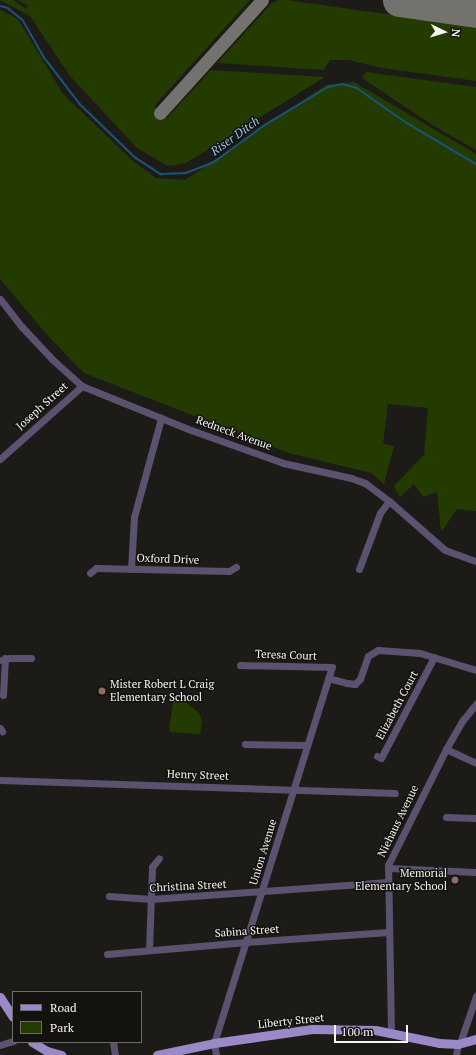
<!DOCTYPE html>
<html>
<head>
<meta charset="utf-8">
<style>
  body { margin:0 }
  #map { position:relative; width:476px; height:1055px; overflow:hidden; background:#1d1b17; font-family:"PT Serif",serif }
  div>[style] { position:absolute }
  .green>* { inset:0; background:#233b00 }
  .stream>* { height:1.5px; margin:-0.75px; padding:0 0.75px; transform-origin:0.75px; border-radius:0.75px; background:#19557b }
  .taxiway>* { height:13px; margin:-6.5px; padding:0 6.5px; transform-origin:6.5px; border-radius:6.5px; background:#74726e }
  .runway>* { height:33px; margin:-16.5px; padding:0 16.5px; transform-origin:16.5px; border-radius:16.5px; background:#74726e }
  .minor>* { height:7px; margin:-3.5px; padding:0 3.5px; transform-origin:3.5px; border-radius:3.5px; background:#5b5270 }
  .major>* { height:9px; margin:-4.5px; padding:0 4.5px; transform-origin:4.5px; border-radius:4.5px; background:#9b89c7 }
  .dots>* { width:11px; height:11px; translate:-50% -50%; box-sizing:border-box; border:2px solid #14120f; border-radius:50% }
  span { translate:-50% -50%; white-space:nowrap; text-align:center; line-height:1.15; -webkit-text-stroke:3px #14120f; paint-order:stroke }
  .street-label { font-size:11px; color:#f6f4f2 }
  .poi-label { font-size:11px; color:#f6f4f2 }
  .left { translate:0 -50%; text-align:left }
  .right { translate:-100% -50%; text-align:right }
  .water-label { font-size:12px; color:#8fc7f1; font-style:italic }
  .legend { position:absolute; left:12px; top:991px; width:130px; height:52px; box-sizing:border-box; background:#14120f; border:1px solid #6e6c6a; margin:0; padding:5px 7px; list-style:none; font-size:12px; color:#f6f4f2 }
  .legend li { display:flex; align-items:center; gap:8px; height:20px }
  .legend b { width:20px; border:1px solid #6e6c6a }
  .north { position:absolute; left:424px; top:12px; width:40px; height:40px; -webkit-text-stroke:3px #14120f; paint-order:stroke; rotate:95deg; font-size:11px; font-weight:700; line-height:16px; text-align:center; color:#f6f4f2 }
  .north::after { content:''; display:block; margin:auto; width:14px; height:18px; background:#f6f4f2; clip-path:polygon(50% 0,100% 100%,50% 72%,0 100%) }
  .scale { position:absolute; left:334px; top:1025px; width:74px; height:18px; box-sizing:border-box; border:2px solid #f6f4f2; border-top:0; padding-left:5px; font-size:12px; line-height:14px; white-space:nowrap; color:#f6f4f2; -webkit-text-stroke:3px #14120f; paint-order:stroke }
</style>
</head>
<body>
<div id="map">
  <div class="green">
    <i style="clip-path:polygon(0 0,13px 0,26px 9px,28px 6px,18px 0,250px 0,154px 106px,167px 118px,211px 70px,325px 77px,186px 163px,172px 166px,166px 165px,137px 148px,70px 76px,30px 16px)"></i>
    <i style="clip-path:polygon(279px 0,287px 0,476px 27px,476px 81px,382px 68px,348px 60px,330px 60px,324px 70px,217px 63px,272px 3px)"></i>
    <i style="clip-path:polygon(0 10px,18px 19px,63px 94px,134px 162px,156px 178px,185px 180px,326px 85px,354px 82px,476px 154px,476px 511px,457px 509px,441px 532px,437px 492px,423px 497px,414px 484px,400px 497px,394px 486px,424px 455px,428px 408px,388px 404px,383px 444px,394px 446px,384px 484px,371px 473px,289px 453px,84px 373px,50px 338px,0 279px)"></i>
    <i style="clip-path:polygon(366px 72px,476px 87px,476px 150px,434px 126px,362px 78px)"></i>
    <i style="clip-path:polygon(174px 699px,184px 701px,199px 713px,202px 720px,200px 734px,170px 732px,169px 727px)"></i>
  </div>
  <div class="stream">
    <i style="left:0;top:6px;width:8px;rotate:14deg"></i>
    <i style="left:8px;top:8px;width:19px;rotate:39deg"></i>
    <i style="left:23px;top:20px;width:43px;rotate:60.4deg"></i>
    <i style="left:44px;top:57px;width:59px;rotate:52.5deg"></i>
    <i style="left:80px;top:104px;width:78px;rotate:44deg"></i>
    <i style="left:136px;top:158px;width:30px;rotate:33deg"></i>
    <i style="left:161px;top:174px;width:25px;rotate:-2deg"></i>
    <i style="left:186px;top:173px;width:30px;rotate:-21deg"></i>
    <i style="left:214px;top:162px;width:63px;rotate:-36deg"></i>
    <i style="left:265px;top:125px;width:74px;rotate:-31.1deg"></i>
    <i style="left:328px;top:87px;width:14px;rotate:-12deg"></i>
    <i style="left:342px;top:84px;width:16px;rotate:15deg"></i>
    <i style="left:357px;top:88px;width:61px;rotate:35deg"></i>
    <i style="left:407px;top:123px;width:80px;rotate:30.7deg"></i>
  </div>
  <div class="taxiway">
    <i style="left:425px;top:0;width:5px;rotate:53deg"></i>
    <i style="left:160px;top:113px;width:152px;rotate:-47.9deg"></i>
  </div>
  <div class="runway">
    <i style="left:399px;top:0;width:78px;rotate:8.1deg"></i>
  </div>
  <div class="minor">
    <i style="left:0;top:299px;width:36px;rotate:52deg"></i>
    <i style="left:22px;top:327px;width:45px;rotate:46.8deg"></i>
    <i style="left:53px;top:360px;width:39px;rotate:42deg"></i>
    <i style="left:82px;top:386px;width:118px;rotate:22deg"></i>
    <i style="left:191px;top:430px;width:98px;rotate:19.7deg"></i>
    <i style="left:283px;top:463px;width:70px;rotate:12.4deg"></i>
    <i style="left:351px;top:478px;width:15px;rotate:20deg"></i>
    <i style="left:365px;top:483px;width:30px;rotate:37deg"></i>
    <i style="left:389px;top:501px;width:74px;rotate:41.2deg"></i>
    <i style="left:445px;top:550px;width:33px;rotate:20deg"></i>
    <i style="left:0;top:459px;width:110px;rotate:-41.7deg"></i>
    <i style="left:131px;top:569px;width:52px;rotate:-86.7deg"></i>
    <i style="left:134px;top:517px;width:103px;rotate:-74.7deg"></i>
    <i style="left:359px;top:569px;width:60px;rotate:-69.4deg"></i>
    <i style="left:380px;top:513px;width:15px;rotate:-53deg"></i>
    <i style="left:90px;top:573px;width:8px;rotate:-40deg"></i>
    <i style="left:96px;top:568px;width:133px;rotate:1.3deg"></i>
    <i style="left:229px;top:571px;width:8px;rotate:-30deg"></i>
    <i style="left:2px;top:660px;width:8px;rotate:-14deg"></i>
    <i style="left:10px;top:658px;width:21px"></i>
    <i style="left:328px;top:678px;width:20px;rotate:15deg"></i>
    <i style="left:347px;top:683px;width:8px;rotate:7deg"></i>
    <i style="left:355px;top:684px;width:7px;rotate:-45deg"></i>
    <i style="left:360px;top:679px;width:24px;rotate:-71deg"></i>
    <i style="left:368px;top:656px;width:12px;rotate:-31deg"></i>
    <i style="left:378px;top:650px;width:42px;rotate:4.1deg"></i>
    <i style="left:420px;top:653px;width:59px;rotate:16.9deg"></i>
    <i style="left:3px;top:695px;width:37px;rotate:-87deg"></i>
    <i style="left:0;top:728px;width:4px;rotate:56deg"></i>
    <i style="left:245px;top:744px;width:62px;rotate:0.9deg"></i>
    <i style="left:446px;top:749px;width:33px;rotate:25deg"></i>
    <i style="left:377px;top:756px;width:4px;rotate:27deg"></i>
    <i style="left:381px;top:758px;width:114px;rotate:-62.3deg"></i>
    <i style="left:0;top:780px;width:395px;rotate:1.9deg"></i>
    <i style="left:446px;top:817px;width:30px;rotate:2deg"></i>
    <i style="left:388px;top:868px;width:88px;rotate:2.6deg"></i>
    <i style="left:109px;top:896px;width:42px;rotate:4.1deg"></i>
    <i style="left:151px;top:899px;width:238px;rotate:-4.1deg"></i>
    <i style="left:149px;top:950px;width:83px;rotate:-87.9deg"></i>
    <i style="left:152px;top:867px;width:11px;rotate:-52deg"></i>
    <i style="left:107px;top:954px;width:140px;rotate:-4.9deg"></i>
    <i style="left:246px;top:942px;width:143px;rotate:-4deg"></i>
    <i style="left:391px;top:1032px;width:167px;rotate:-91deg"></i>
    <i style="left:388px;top:865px;width:130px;rotate:-63.4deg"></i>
    <i style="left:446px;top:749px;width:34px;rotate:-60deg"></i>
    <i style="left:463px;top:720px;width:21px;rotate:-51deg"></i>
    <i style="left:113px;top:1042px;width:13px;rotate:81deg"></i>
    <i style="left:460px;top:1043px;width:50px;rotate:-71.2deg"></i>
    <i style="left:0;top:1045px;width:14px;rotate:-17deg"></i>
    <i style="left:216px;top:1055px;width:12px;rotate:-99deg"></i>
    <i style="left:214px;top:1043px;width:394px;rotate:-72.6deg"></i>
    <i style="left:332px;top:667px;width:92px;rotate:-178.8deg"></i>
    <i style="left:456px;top:1055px;width:11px;rotate:-80deg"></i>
  </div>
  <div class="major">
    <i style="left:0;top:997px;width:24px;rotate:57deg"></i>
    <i style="left:32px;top:1042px;width:17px;rotate:31deg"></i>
    <i style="left:47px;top:1051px;width:15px;rotate:16deg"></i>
    <i style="left:157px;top:1055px;width:58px;rotate:-11.9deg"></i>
    <i style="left:214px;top:1043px;width:99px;rotate:-8.1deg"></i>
    <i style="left:312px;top:1029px;width:63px;rotate:0.9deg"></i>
    <i style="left:375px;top:1030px;width:65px;rotate:11.5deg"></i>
    <i style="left:439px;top:1043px;width:19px;rotate:3deg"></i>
    <i style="left:458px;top:1044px;width:19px;rotate:-16deg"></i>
  </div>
  <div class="dots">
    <i style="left:102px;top:691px;background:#8d6e63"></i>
    <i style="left:455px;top:880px;background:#8d6e63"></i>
  </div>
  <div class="street-label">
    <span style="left:42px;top:406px;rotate:-42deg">Joseph Street</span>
    <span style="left:234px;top:433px;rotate:20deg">Redneck Avenue</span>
    <span style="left:168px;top:559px;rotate:2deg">Oxford Drive</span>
    <span style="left:286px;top:655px;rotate:2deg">Teresa Court</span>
    <span style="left:397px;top:705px;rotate:-62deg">Elizabeth Court</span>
    <span style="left:198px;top:775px;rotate:2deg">Henry Street</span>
    <span style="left:398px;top:821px;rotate:-64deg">Niehaus Avenue</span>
    <span style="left:263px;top:852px;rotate:-73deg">Union Avenue</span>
    <span style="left:188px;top:886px;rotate:-3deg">Christina Street</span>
    <span style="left:247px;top:931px;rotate:-4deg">Sabina Street</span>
    <span style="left:291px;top:1021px;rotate:-6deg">Liberty Street</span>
  </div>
  <div class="poi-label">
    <span class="left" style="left:110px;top:691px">Mister Robert L Craig<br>Elementary School</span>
    <span class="right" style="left:447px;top:880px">Memorial<br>Elementary School</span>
  </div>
  <div class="water-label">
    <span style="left:235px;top:136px;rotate:-36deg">Riser Ditch</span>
  </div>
  <ul class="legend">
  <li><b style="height:5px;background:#9b89c7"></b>Road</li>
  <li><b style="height:11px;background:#233b00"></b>Park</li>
  </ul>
  <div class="north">N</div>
  <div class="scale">100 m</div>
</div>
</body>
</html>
